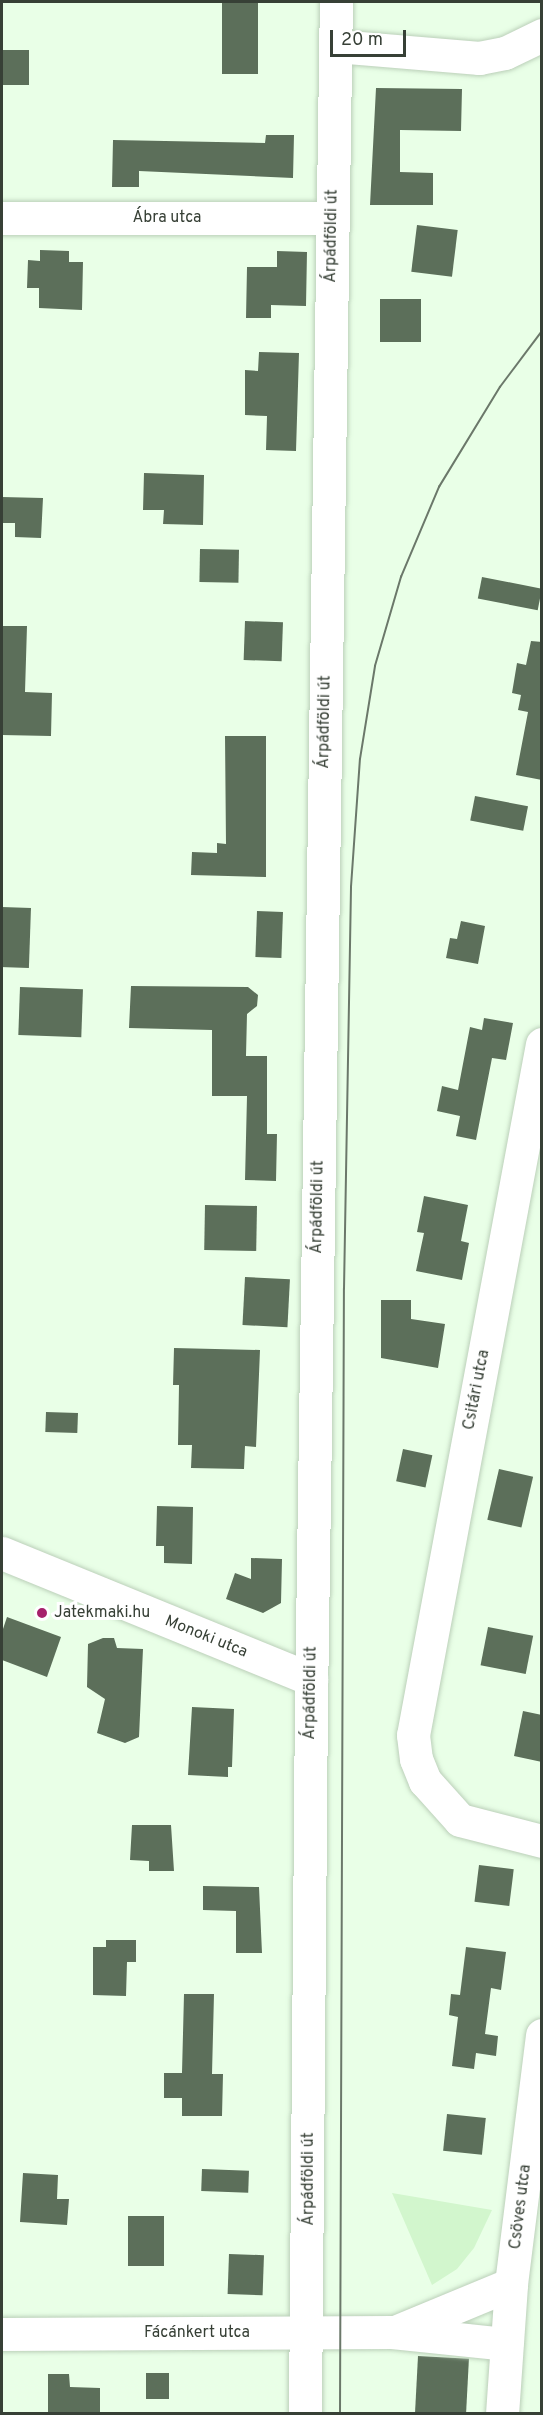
<!DOCTYPE html>
<html>
<head>
<meta charset="utf-8">
<style>
  body { margin:0 }
  #map { position:relative; width:543px; height:2415px; overflow:hidden; background:#e9ffe7; font-family:Overpass,sans-serif }
  div>[style] { position:absolute }
  .green>* { inset:0; background:#d2f6cd }
  .building>* { inset:0; background:#5c6f5a; transform-origin:0 0 }
  .roads { filter:drop-shadow(0 0 2px #bbd0b9) drop-shadow(0 0 2px #bbd0b9) }
  .minor>* { height:33px; margin:-16.5px; padding:0 16.5px; transform-origin:16.5px; border-radius:16.5px; background:#fff }
  .tram>* { height:1.5px; margin:-0.75px; padding:0 0.75px; transform-origin:0.75px; border-radius:0.75px; background:#6b786a }
  .dots>* { width:16px; height:16px; translate:-50% -50%; box-sizing:border-box; border:3px solid #fff; border-radius:50% }
  span { translate:-50% -50%; white-space:nowrap; text-align:center; line-height:1.15; -webkit-text-stroke:6px #fff; paint-order:stroke }
  .street-label { font-size:16px; color:#374036 }
  .poi-label { font-size:16px; color:#374036 }
  .left { translate:0 -50%; text-align:left }
  .frame { position:absolute; inset:0; border:3px solid #374036; pointer-events:none }
  .scale { position:absolute; left:330px; top:30px; width:76px; height:27px; box-sizing:border-box; border:3px solid #374036; border-top:0; padding-left:8px; font-size:18px; line-height:21px; white-space:nowrap; color:#374036; -webkit-text-stroke:4px #fff; paint-order:stroke }
</style>
</head>
<body>
<div id="map">
  <div class="green">
    <i style="clip-path:polygon(392px 2193px,492px 2210px,474px 2248px,457px 2269px,432px 2285px)"></i>
  </div>
  <div class="building">
    <i style="left:222px;top:2px;width:36px;height:72px"></i>
    <i style="left:2px;top:50px;width:27px;height:35px"></i>
    <i style="clip-path:polygon(376px 88px,462px 89px,461px 131px,400px 130px,400px 172px,433px 173px,433px 205px,370px 205px)"></i>
    <i style="clip-path:polygon(266px 135px,294px 135px,293px 178px,139px 171px,139px 187px,112px 187px,113px 140px,265px 143px)"></i>
    <i style="left:417px;top:225px;width:41px;height:47px;rotate:7deg"></i>
    <i style="clip-path:polygon(40px 250px,69px 251px,69px 262px,83px 262px,82px 310px,39px 308px,39px 288px,27px 288px,28px 260px,40px 261px)"></i>
    <i style="clip-path:polygon(277px 251px,307px 252px,306px 306px,271px 305px,271px 318px,246px 318px,247px 267px,277px 267px)"></i>
    <i style="left:380px;top:299px;width:41px;height:43px"></i>
    <i style="clip-path:polygon(259px 352px,299px 353px,296px 451px,266px 450px,267px 416px,245px 415px,245px 370px,258px 371px)"></i>
    <i style="clip-path:polygon(144px 473px,204px 475px,203px 525px,163px 524px,164px 510px,143px 510px)"></i>
    <i style="clip-path:polygon(2px 497px,43px 498px,41px 538px,15px 537px,15px 523px,2px 523px)"></i>
    <i style="left:200px;top:549px;width:39px;height:33px;rotate:1deg"></i>
    <i style="left:482px;top:577px;width:61px;height:22px;rotate:11deg"></i>
    <i style="left:245px;top:621px;width:38px;height:39px;rotate:2deg"></i>
    <i style="clip-path:polygon(2px 626px,27px 626px,25px 692px,52px 693px,51px 736px,2px 735px)"></i>
    <i style="clip-path:polygon(531px 641px,542px 642px,542px 780px,516px 775px,528px 712px,518px 710px,521px 695px,512px 693px,517px 663px,526px 665px)"></i>
    <i style="clip-path:polygon(225px 736px,266px 736px,266px 877px,191px 875px,192px 852px,217px 853px,217px 843px,226px 844px)"></i>
    <i style="left:475px;top:796px;width:54px;height:25px;rotate:11deg"></i>
    <i style="left:2px;top:907px;width:29px;height:60px;rotate:2deg"></i>
    <i style="left:257px;top:911px;width:26px;height:46px;rotate:2deg"></i>
    <i style="clip-path:polygon(461px 921px,485px 926px,478px 964px,446px 958px,450px 938px,457px 939px)"></i>
    <i style="clip-path:polygon(131px 986px,248px 987px,258px 995px,257px 1006px,247px 1014px,246px 1056px,267px 1056px,267px 1134px,277px 1134px,276px 1181px,245px 1180px,247px 1096px,212px 1096px,212px 1030px,129px 1028px)"></i>
    <i style="left:20px;top:987px;width:63px;height:48px;rotate:2deg"></i>
    <i style="clip-path:polygon(484px 1018px,513px 1023px,506px 1060px,492px 1058px,476px 1140px,456px 1136px,460px 1116px,437px 1111px,442px 1086px,458px 1090px,470px 1027px,482px 1030px)"></i>
    <i style="clip-path:polygon(424px 1196px,468px 1205px,461px 1241px,469px 1243px,462px 1280px,416px 1271px,424px 1233px,417px 1232px)"></i>
    <i style="left:205px;top:1205px;width:52px;height:45px;rotate:1deg"></i>
    <i style="left:245px;top:1277px;width:45px;height:48px;rotate:3deg"></i>
    <i style="clip-path:polygon(381px 1300px,411px 1300px,411px 1319px,445px 1324px,438px 1368px,381px 1358px)"></i>
    <i style="clip-path:polygon(174px 1348px,260px 1350px,256px 1447px,245px 1446px,244px 1469px,191px 1468px,192px 1445px,178px 1445px,179px 1385px,173px 1385px)"></i>
    <i style="left:46px;top:1412px;width:32px;height:20px;rotate:2deg"></i>
    <i style="left:403px;top:1449px;width:30px;height:33px;rotate:12deg"></i>
    <i style="left:499px;top:1469px;width:35px;height:52px;rotate:13deg"></i>
    <i style="clip-path:polygon(157px 1506px,193px 1507px,192px 1564px,164px 1563px,164px 1546px,156px 1546px)"></i>
    <i style="clip-path:polygon(251px 1558px,282px 1559px,281px 1603px,263px 1613px,226px 1599px,235px 1573px,251px 1579px)"></i>
    <i style="clip-path:polygon(7px 1617px,61px 1637px,47px 1677px,2px 1660px,2px 1632px)"></i>
    <i style="left:488px;top:1627px;width:46px;height:39px;rotate:11deg"></i>
    <i style="clip-path:polygon(103px 1638px,114px 1638px,117px 1648px,143px 1649px,139px 1737px,125px 1743px,97px 1733px,105px 1699px,87px 1687px,88px 1644px)"></i>
    <i style="clip-path:polygon(192px 1707px,234px 1709px,232px 1767px,228px 1767px,228px 1777px,188px 1775px)"></i>
    <i style="clip-path:polygon(523px 1711px,542px 1715px,542px 1762px,514px 1756px)"></i>
    <i style="clip-path:polygon(132px 1825px,171px 1825px,174px 1871px,149px 1871px,149px 1861px,130px 1860px)"></i>
    <i style="left:479px;top:1865px;width:35px;height:37px;rotate:7deg"></i>
    <i style="clip-path:polygon(203px 1886px,259px 1887px,262px 1953px,236px 1953px,236px 1911px,203px 1910px)"></i>
    <i style="clip-path:polygon(106px 1940px,136px 1940px,136px 1962px,127px 1962px,126px 1996px,93px 1995px,93px 1947px,106px 1947px)"></i>
    <i style="clip-path:polygon(466px 1947px,506px 1952px,501px 1990px,491px 1988px,485px 2034px,498px 2036px,496px 2056px,476px 2053px,474px 2069px,452px 2066px,458px 2017px,449px 2015px,451px 1994px,460px 1995px)"></i>
    <i style="clip-path:polygon(184px 1994px,214px 1994px,212px 2074px,223px 2074px,222px 2116px,182px 2116px,182px 2098px,164px 2098px,164px 2073px,182px 2073px)"></i>
    <i style="left:447px;top:2114px;width:39px;height:37px;rotate:6deg"></i>
    <i style="left:202px;top:2169px;width:47px;height:22px;rotate:2deg"></i>
    <i style="clip-path:polygon(23px 2173px,58px 2175px,57px 2199px,69px 2199px,67px 2225px,20px 2222px)"></i>
    <i style="left:128px;top:2216px;width:36px;height:50px"></i>
    <i style="left:229px;top:2254px;width:35px;height:40px;rotate:2deg"></i>
    <i style="left:418px;top:2356px;width:51px;height:58px;rotate:3deg"></i>
    <i style="left:146px;top:2373px;width:23px;height:26px"></i>
    <i style="clip-path:polygon(48px 2374px,69px 2374px,70px 2387px,100px 2388px,100px 2414px,48px 2414px)"></i>
  </div>
  <div class="roads">
    <div class="minor">
      <i style="left:336px;top:46px;width:144px;rotate:4.8deg"></i>
      <i style="left:479px;top:58px;width:26px;rotate:-11deg"></i>
      <i style="left:505px;top:53px;width:41px;rotate:-25.9deg"></i>
      <i style="left:2px;top:218px;width:330px"></i>
      <i style="left:542px;top:1044px;width:703px;rotate:100.57deg"></i>
      <i style="left:413px;top:1735px;width:24px;rotate:83deg"></i>
      <i style="left:416px;top:1759px;width:24px;rotate:68deg"></i>
      <i style="left:425px;top:1781px;width:52px;rotate:48.1deg"></i>
      <i style="left:460px;top:1820px;width:85px;rotate:14.4deg"></i>
      <i style="left:2px;top:1553px;width:334px;rotate:22.2deg"></i>
      <i style="left:400px;top:2330px;width:120px;rotate:-22.5deg"></i>
      <i style="left:2px;top:2334px;width:390px;rotate:-0.3deg"></i>
      <i style="left:392px;top:2332px;width:115px;rotate:6deg"></i>
      <i style="left:305px;top:2414px;width:714px;rotate:-89.52deg"></i>
      <i style="left:311px;top:1700px;width:1698px;rotate:-89.16deg"></i>
      <i style="left:502px;top:2414px;width:130px;rotate:-86deg"></i>
      <i style="left:511px;top:2284px;width:251px;rotate:-82.9deg"></i>
    </div>
  </div>
  <div class="tram">
    <i style="left:340px;top:2414px;width:1125px;rotate:-89.8deg"></i>
    <i style="left:344px;top:1289px;width:402px;rotate:-89deg"></i>
    <i style="left:351px;top:887px;width:128px;rotate:-86deg"></i>
    <i style="left:360px;top:759px;width:94px;rotate:-80.8deg"></i>
    <i style="left:375px;top:666px;width:93px;rotate:-73.7deg"></i>
    <i style="left:401px;top:577px;width:98px;rotate:-67.1deg"></i>
    <i style="left:439px;top:487px;width:117px;rotate:-58.6deg"></i>
    <i style="left:500px;top:387px;width:70px;rotate:-53.1deg"></i>
  </div>
  <div class="dots">
    <i style="left:42px;top:1613px;background:#a6216b"></i>
  </div>
  <div class="street-label">
    <span style="left:167px;top:218px">Ábra utca</span>
    <span style="left:332px;top:236px;rotate:-89deg">Árpádföldi út</span>
    <span style="left:325px;top:722px;rotate:-89deg">Árpádföldi út</span>
    <span style="left:318px;top:1207px;rotate:-89deg">Árpádföldi út</span>
    <span style="left:477px;top:1390px;rotate:-79deg">Csitári utca</span>
    <span style="left:206px;top:1637px;rotate:22deg">Monoki utca</span>
    <span style="left:311px;top:1693px;rotate:-89deg">Árpádföldi út</span>
    <span style="left:309px;top:2179px;rotate:-90deg">Árpádföldi út</span>
    <span style="left:521px;top:2207px;rotate:-83deg">Csöves utca</span>
    <span style="left:197px;top:2333px">Fácánkert utca</span>
  </div>
  <div class="poi-label">
    <span class="left" style="left:54px;top:1613px">Jatekmaki.hu</span>
  </div>
  <div class="frame"></div>
  <div class="scale">20 m</div>
</div>
</body>
</html>
